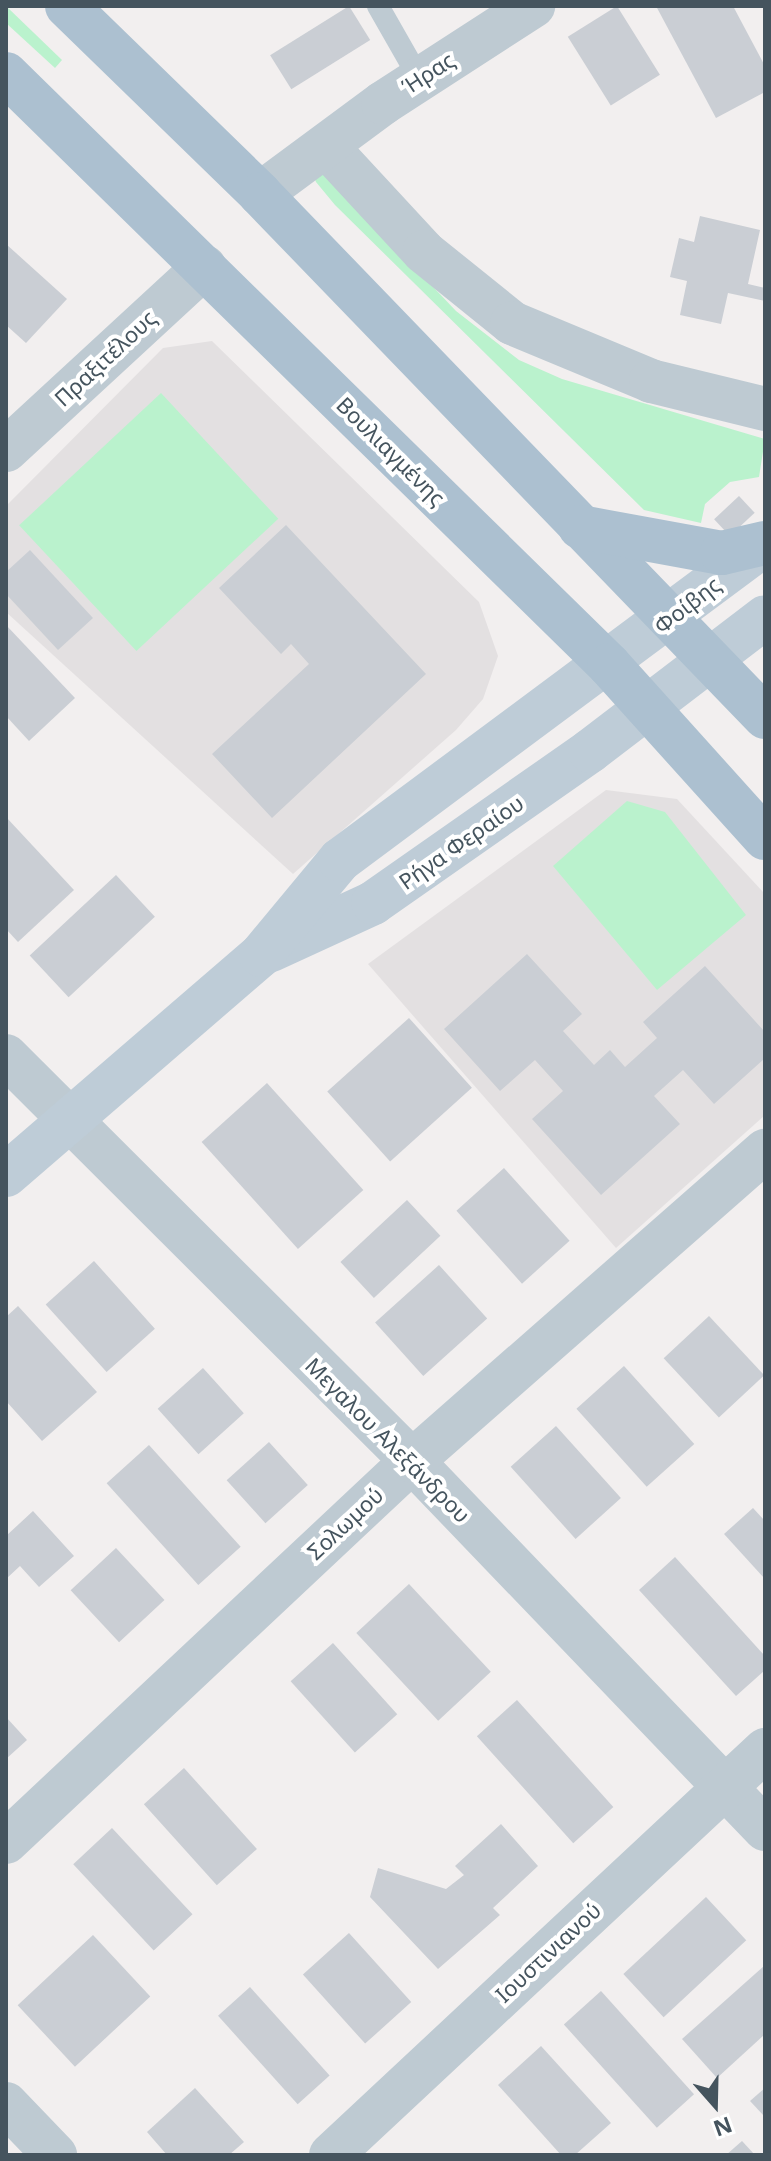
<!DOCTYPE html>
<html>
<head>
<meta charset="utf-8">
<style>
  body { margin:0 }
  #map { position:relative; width:771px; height:2161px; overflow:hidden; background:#f2efef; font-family:"Noto Sans",sans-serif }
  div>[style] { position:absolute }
  .education>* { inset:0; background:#e3e0e1 }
  .green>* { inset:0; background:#baf2cd; transform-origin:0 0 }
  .building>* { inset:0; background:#caced4; transform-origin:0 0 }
  .lane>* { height:22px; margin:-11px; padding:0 11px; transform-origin:11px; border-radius:11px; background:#becad2 }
  .street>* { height:44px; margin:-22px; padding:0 22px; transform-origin:22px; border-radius:22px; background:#becad2 }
  .secondary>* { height:44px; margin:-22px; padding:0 22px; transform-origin:22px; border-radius:22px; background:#beccd7 }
  .primary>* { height:44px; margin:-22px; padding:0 22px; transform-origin:22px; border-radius:22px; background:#acc0d0 }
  span { translate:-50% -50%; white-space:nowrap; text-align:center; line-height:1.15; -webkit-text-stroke:8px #fff; paint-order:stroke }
  .street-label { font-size:22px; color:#45545e }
  .frame { position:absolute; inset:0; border:8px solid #45545e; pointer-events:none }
  .north { position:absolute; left:675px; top:2065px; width:80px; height:80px; -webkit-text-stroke:6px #fff; paint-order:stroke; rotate:160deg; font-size:22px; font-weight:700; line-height:32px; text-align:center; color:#45545e }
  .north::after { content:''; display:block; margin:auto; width:28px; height:36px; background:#45545e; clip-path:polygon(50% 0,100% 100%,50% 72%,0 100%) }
</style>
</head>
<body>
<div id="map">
  <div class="education">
    <i style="clip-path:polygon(212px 341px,479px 602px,498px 656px,483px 699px,456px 730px,293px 874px,6px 612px,6px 506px,163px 348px)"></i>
    <i style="clip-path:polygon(606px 790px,677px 799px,765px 894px,765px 1115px,616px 1248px,368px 964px)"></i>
  </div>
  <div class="green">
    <i style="clip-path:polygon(6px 6px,62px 60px,55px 68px,6px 23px)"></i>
    <i style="clip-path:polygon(321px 169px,456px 311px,519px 360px,562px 379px,765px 439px,759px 477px,730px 482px,705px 504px,701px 523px,644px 510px,335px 205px,316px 182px,313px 175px)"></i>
    <i style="left:161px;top:393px;width:172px;height:194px;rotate:47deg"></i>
    <i style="clip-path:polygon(627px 801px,665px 812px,746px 915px,657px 990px,553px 866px)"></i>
  </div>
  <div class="building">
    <i style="left:349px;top:6px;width:40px;height:93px;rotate:58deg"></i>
    <i style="left:617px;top:6px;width:81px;height:58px;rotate:58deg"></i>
    <i style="clip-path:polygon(656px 6px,733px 6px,765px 66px,765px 92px,716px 118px)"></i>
    <i style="clip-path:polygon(700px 216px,760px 230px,748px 284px,765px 288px,765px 301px,728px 293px,721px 324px,680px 315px,687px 281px,670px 277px,679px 238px,694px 242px)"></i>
    <i style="clip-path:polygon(6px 244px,67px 299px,26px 343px,6px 325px)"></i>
    <i style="left:739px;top:496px;width:23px;height:34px;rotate:47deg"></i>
    <i style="clip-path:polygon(286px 525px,426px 674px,272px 818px,212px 754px,309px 664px,291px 644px,281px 654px,219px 588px)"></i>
    <i style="clip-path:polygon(30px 550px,93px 618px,58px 650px,6px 594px,6px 572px)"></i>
    <i style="clip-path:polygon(6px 625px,75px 698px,29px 741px,6px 716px)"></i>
    <i style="clip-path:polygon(6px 817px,74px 890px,18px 942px,6px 929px)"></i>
    <i style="left:116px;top:875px;width:57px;height:118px;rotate:47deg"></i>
    <i style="clip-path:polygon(527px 954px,582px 1014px,563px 1031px,594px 1065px,610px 1050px,625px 1067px,657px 1038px,643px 1022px,705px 966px,765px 1032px,765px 1058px,714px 1104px,683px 1070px,654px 1096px,680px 1124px,601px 1195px,532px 1119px,563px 1091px,535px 1060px,500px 1091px,444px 1029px)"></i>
    <i style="left:409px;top:1018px;width:94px;height:110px;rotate:48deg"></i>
    <i style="left:267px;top:1083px;width:144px;height:88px;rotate:48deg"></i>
    <i style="left:504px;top:1168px;width:98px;height:64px;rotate:48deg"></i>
    <i style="left:407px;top:1200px;width:49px;height:91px;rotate:47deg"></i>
    <i style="left:94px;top:1261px;width:91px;height:65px;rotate:48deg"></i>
    <i style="left:439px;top:1265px;width:72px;height:86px;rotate:48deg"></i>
    <i style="clip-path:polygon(18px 1306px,97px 1392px,42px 1441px,6px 1401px,6px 1317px)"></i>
    <i style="left:709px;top:1316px;width:81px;height:62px;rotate:47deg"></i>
    <i style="left:624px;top:1366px;width:105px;height:64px;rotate:48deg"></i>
    <i style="left:203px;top:1368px;width:61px;height:61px;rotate:48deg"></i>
    <i style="left:556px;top:1426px;width:97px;height:61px;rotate:48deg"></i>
    <i style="left:269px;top:1442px;width:58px;height:57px;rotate:48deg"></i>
    <i style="left:149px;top:1445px;width:137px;height:57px;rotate:48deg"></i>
    <i style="clip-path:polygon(753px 1508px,765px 1521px,765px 1579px,724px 1534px)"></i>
    <i style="clip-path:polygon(33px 1511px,74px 1556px,39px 1587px,20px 1566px,6px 1579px,6px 1536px)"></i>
    <i style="left:116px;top:1548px;width:71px;height:62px;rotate:47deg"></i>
    <i style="clip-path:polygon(675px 1557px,765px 1656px,765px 1670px,736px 1696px,639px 1590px)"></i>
    <i style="left:409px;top:1584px;width:120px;height:72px;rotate:47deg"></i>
    <i style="left:333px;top:1643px;width:96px;height:57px;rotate:48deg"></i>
    <i style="left:517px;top:1700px;width:144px;height:54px;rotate:48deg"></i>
    <i style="clip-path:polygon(6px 1717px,27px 1740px,6px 1759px)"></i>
    <i style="left:184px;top:1768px;width:109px;height:54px;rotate:48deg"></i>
    <i style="clip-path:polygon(501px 1824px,538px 1866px,493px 1908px,500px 1915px,438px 1969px,370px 1897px,378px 1868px,446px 1889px,464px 1875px,455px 1866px)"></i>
    <i style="left:112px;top:1828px;width:118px;height:53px;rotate:47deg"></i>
    <i style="left:706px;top:1897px;width:59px;height:113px;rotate:47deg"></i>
    <i style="left:349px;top:1933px;width:93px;height:62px;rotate:48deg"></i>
    <i style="left:93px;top:1935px;width:84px;height:103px;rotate:47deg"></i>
    <i style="clip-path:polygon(765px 1965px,765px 2034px,717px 2078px,682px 2039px)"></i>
    <i style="left:250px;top:1987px;width:119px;height:43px;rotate:48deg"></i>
    <i style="left:601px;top:1991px;width:139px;height:50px;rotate:48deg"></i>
    <i style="clip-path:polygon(541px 2046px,611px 2123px,575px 2155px,561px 2155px,498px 2085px)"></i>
    <i style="clip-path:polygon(195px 2088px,244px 2142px,229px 2155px,167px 2155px,147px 2132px)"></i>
    <i style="clip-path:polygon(765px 2088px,765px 2117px,750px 2101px)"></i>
    <i style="clip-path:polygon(742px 2141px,755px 2155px,726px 2155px)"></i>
  </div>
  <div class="lane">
    <i style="left:378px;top:6px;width:83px;rotate:60.3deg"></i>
  </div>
  <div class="street">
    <i style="left:326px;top:146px;width:144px;rotate:47.2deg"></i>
    <i style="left:424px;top:252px;width:113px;rotate:38.9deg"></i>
    <i style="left:512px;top:323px;width:151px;rotate:22.6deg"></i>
    <i style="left:651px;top:381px;width:117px;rotate:13.8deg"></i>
    <i style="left:260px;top:194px;width:153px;rotate:-36.5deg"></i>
    <i style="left:383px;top:103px;width:179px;rotate:-32.9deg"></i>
    <i style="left:6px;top:450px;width:270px;rotate:-42.7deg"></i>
    <i style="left:6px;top:1056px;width:573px;rotate:44.93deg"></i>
    <i style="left:412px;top:1461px;width:510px;rotate:46.19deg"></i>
    <i style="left:6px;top:1842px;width:557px;rotate:-43.18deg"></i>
    <i style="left:412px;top:1461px;width:470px;rotate:-41.3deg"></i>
    <i style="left:6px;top:2104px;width:71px;rotate:46.1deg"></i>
    <i style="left:331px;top:2155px;width:594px;rotate:-43.02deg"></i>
  </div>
  <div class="secondary">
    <i style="left:271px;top:950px;width:112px;rotate:-24.7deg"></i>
    <i style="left:373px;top:903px;width:265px;rotate:-35deg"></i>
    <i style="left:590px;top:751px;width:220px;rotate:-37.4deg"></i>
    <i style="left:6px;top:1175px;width:337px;rotate:-40.8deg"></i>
    <i style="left:261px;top:955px;width:124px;rotate:-50.3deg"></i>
    <i style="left:340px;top:860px;width:530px;rotate:-36.63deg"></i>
  </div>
  <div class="primary">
    <i style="left:67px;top:6px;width:269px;rotate:44.2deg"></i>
    <i style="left:260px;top:194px;width:727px;rotate:46deg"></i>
    <i style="left:6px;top:74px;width:844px;rotate:44.42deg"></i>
    <i style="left:609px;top:665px;width:233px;rotate:48deg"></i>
    <i style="left:580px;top:527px;width:144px;rotate:10.4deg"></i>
    <i style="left:722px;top:553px;width:44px;rotate:-13.1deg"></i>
  </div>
  <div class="street-label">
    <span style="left:428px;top:73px;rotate:-33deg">Ήρας</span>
    <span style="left:105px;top:358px;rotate:-43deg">Πραξιτέλους</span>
    <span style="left:391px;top:451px;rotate:45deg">Βουλιαγμένης</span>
    <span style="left:687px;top:605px;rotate:-38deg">Φοίβης</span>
    <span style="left:461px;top:842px;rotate:-35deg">Ρήγα Φεραίου</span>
    <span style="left:388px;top:1440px;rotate:45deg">Μεγαλου Αλεξάνδρου</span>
    <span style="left:345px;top:1523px;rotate:-43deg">Σολωμού</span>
    <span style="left:548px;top:1952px;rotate:-43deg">Ιουστινιανού</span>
  </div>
  <div class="frame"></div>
  <div class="north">N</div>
</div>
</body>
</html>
